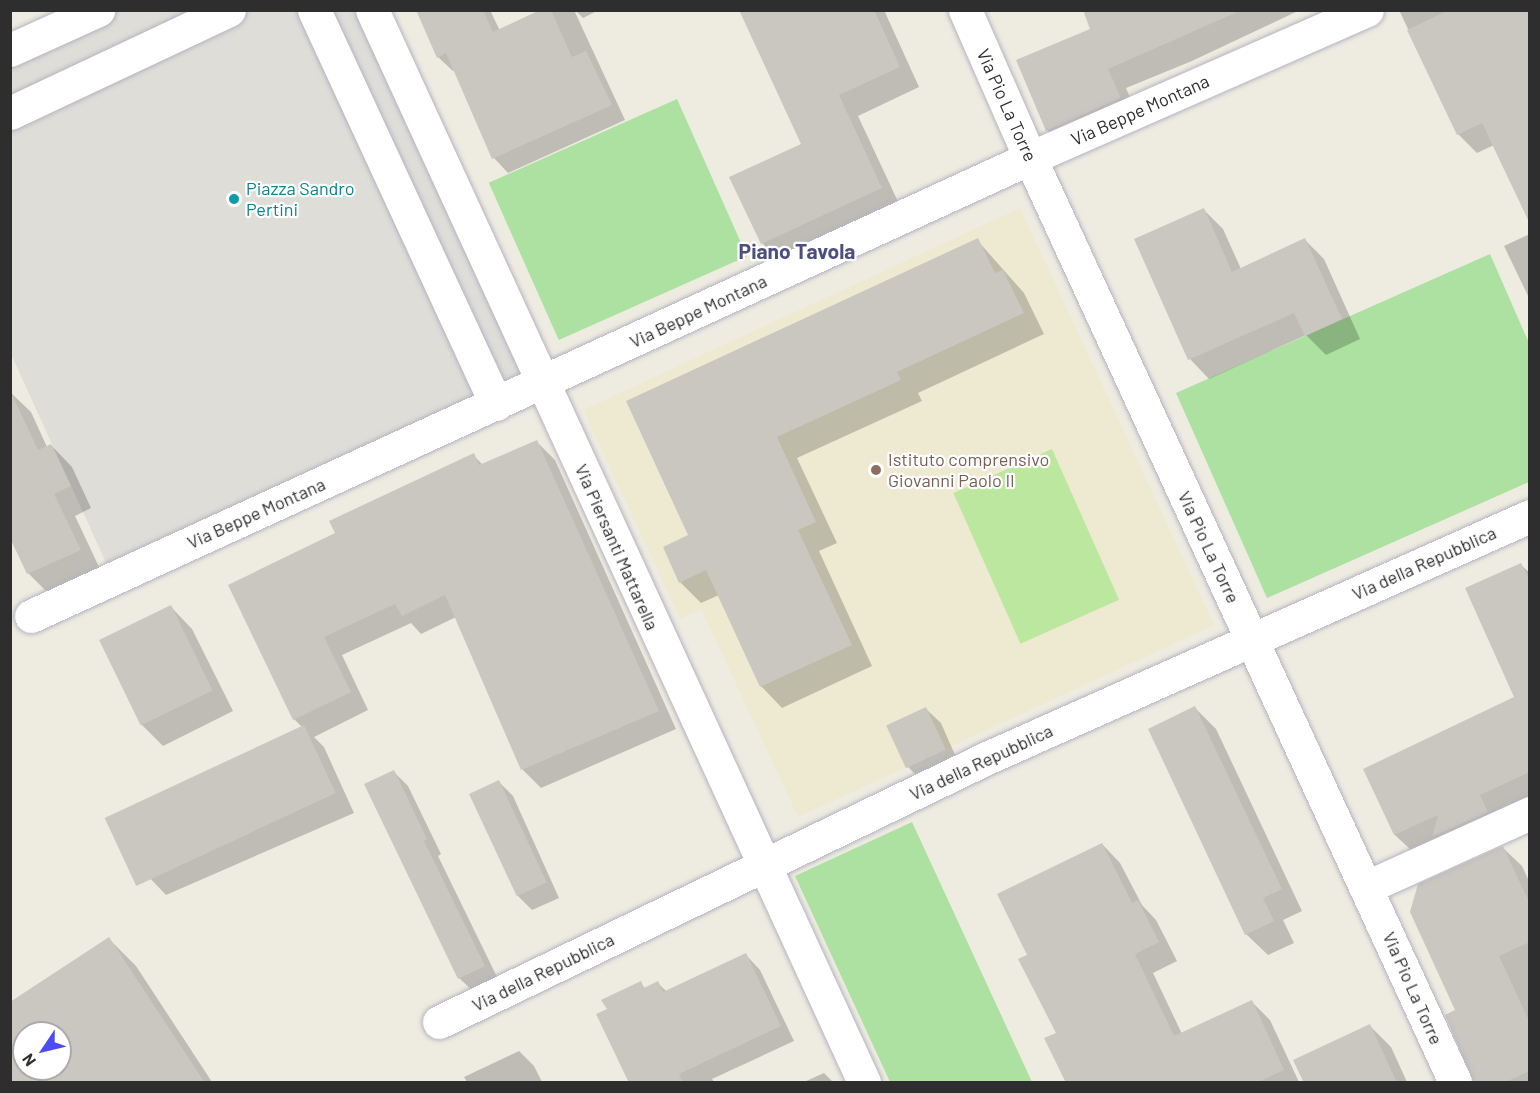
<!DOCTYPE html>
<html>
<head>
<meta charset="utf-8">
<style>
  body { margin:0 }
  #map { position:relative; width:1540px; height:1093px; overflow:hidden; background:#eeebe1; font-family:Barlow,sans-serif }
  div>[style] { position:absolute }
  .education>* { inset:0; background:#eeead2 }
  .green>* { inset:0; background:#ace1a1; transform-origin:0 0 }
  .pitch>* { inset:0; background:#bbe79e; transform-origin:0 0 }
  .plaza>* { inset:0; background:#deddd8 }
  .shadow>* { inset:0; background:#0003 }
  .building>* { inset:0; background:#cac7c0; transform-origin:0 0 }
  .roads { filter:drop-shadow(0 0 2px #b4b4c0) drop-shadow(0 0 2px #b4b4c0) }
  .minor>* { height:33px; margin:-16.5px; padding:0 16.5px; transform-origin:16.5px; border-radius:16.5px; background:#fff }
  .dots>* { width:16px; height:16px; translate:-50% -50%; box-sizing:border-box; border:3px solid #fff; border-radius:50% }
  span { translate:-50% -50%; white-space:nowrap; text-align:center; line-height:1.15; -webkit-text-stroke:4.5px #fff; paint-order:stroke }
  .street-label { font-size:18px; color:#2e2e2e }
  .culture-label { font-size:18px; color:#0d838f }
  .left { translate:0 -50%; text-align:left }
  .education-label { font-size:18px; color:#785e54 }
  .quarter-label { font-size:21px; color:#4f4f7d; font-weight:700 }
  .frame { position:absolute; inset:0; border:12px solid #2e2e2e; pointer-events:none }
  .north { position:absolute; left:12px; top:1021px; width:60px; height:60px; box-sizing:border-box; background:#fff; border:2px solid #ababab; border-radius:50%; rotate:235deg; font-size:16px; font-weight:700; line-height:24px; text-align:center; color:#2e2e2e }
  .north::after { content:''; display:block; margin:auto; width:21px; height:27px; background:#4b4cf1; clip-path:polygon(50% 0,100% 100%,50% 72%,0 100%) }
</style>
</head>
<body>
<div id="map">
  <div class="education">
    <i style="clip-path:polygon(1020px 208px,1214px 625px,798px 817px,701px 609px,680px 619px,583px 410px)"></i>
  </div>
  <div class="green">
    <i style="left:677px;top:99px;width:172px;height:206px;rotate:66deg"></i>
    <i style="clip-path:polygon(1490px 254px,1529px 343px,1529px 482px,1267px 598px,1176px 393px)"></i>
    <i style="clip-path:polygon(912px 822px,1032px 1082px,890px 1082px,795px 876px)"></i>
  </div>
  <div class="pitch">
    <i style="left:1052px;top:449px;width:165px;height:108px;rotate:66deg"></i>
  </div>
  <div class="plaza">
    <i style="clip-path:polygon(98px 11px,372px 11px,542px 383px,113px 578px,11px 354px,10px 50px)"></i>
  </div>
  <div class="shadow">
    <i style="clip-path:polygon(417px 10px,490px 10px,500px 31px,544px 10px,574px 10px,625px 120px,508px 173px,494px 158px,455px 70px,453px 71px,438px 57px)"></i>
    <i style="clip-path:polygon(575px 10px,599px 10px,583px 18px)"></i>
    <i style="clip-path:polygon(741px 10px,884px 10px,919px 87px,858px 116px,901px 208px,782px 263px,762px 243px,803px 144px)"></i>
    <i style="clip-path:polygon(1084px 10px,1300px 10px,1192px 61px,1126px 88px,1138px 117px,1066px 149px,1047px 130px,1092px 30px)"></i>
    <i style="clip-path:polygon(1399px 10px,1530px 10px,1494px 145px,1477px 153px,1458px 134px)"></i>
    <i style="clip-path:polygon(1203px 209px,1223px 229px,1241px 269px,1305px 240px,1324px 259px,1360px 339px,1326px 355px,1306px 335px,1209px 379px,1190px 359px)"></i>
    <i style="clip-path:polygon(1530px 234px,1530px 300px,1504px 246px)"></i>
    <i style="clip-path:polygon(977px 240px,1024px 293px,1044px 334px,918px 393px,922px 401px,797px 458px,837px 543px,819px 551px,872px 666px,782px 708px,761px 686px,719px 595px,701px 603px,680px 582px,690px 536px,628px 402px)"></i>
    <i style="clip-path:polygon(10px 392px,31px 412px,47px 447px,51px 445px,72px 467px,91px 508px,75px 516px,101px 571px,50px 595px,29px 574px,10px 535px)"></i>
    <i style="clip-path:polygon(536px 441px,555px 460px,676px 729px,541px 788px,523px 770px,456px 617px,421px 634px,411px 623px,342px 655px,368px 710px,314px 737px,324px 747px,354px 813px,166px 895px,146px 874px,302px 727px,294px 719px,337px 534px,473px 455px,483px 465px)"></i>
    <i style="clip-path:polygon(1521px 565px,1530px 573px,1530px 797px,1412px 851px,1395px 835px,1365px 770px,1516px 698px)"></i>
    <i style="clip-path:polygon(171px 607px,192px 629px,233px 711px,163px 746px,141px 724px,101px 642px)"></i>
    <i style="clip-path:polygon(1195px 708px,1216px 729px,1302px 911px,1283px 920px,1294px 943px,1268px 955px,1246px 934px)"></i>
    <i style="clip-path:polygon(926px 709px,941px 723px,959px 764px,922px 781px,908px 767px,888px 726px)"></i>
    <i style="clip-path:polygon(394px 772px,408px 786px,441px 854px,438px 856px,499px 981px,474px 992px,459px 978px)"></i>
    <i style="clip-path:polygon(499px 782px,513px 796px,559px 898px,532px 910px,518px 896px)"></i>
    <i style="clip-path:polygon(1102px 844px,1120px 863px,1142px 905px,1156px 920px,1177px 961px,1153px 973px,1182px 1034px,1252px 1002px,1270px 1020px,1299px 1082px,1067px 1082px,1058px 1033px,1029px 956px)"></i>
    <i style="clip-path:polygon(1503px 848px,1522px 866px,1530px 883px,1530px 1082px,1475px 1082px,1457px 1011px)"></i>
    <i style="clip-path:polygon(evenodd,109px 939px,136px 966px,212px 1082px,10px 1082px,10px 1004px,109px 939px,24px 1033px,60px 1033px,60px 1069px,24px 1069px,24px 1033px)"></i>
    <i style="clip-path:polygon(746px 955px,760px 970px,794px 1041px,712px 1079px,714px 1082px,630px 1082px,609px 1010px,640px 983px,646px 989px,658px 983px,667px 992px)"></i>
    <i style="clip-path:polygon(1370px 1026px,1391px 1047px,1407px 1082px,1306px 1082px)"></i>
    <i style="clip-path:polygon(519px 1051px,534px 1066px,542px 1082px,467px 1082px,464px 1077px)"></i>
    <i style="clip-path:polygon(824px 1073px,833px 1082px,804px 1082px)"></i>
  </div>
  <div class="building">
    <i style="clip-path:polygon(416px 10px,483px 10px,493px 32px,540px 10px,551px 10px,572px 57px,586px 51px,612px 105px,492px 159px,446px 53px,437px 58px)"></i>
    <i style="clip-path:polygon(739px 10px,874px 10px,900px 67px,839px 95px,882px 188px,761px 244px,729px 177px,801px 144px)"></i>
    <i style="clip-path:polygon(1083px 10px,1242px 10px,1108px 69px,1121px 98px,1046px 131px,1016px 60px,1090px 29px)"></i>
    <i style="clip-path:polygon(1449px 10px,1530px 10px,1530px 224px,1482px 123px,1457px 135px,1407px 30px)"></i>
    <i style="clip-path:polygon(1204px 208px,1232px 272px,1305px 238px,1342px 319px,1305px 336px,1294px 313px,1188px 360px,1134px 239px)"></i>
    <i style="clip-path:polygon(978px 238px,995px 273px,1003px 270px,1024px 313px,897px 372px,901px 380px,777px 437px,816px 522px,798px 530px,852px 645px,760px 687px,706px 570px,679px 583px,663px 547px,688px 535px,626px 401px)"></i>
    <i style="clip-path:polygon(10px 390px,38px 450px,51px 444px,71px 486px,54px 494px,81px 550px,27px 574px,10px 538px)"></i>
    <i style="clip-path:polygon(537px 440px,659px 711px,521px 770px,445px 595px,402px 616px,395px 604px,324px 637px,351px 692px,293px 720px,228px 585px,335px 533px,329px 521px,474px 453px,479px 465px)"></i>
    <i style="clip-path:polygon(1521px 563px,1530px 581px,1530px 772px,1480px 795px,1488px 812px,1432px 837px,1438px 815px,1394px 835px,1363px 769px,1514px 697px,1465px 588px)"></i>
    <i style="left:171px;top:605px;width:95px;height:80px;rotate:64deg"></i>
    <i style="clip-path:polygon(1195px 706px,1282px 889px,1263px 898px,1274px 921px,1245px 935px,1148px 729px)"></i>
    <i style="left:926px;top:707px;width:47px;height:44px;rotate:65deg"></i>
    <i style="left:304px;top:725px;width:75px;height:220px;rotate:65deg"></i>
    <i style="clip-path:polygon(394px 770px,427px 839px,424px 841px,485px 966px,458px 979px,364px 784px)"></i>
    <i style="left:499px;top:780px;width:113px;height:33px;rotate:65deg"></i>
    <i style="clip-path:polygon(1102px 843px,1132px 903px,1138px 900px,1159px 942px,1135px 954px,1174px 1036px,1252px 1000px,1284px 1070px,1256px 1083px,1066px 1083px,1044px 1038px,1056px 1033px,1018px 959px,1027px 955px,997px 894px)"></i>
    <i style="clip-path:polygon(1503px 846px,1530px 904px,1530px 942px,1499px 956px,1530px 1023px,1530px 1071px,1503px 1083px,1474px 1083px,1445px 1015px,1455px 1010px,1410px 912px,1418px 884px)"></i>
    <i style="clip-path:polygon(evenodd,109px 937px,205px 1083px,10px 1083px,10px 1002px,109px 937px,24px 1033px,60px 1033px,60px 1069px,24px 1069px,24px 1033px)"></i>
    <i style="clip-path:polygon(746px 953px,781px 1026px,679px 1074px,683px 1083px,629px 1083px,596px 1014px,607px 1009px,601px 1000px,641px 981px,644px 988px,658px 981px,663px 992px)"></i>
    <i style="clip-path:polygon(1370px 1024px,1397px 1083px,1304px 1083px,1293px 1060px)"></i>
  </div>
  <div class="roads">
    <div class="minor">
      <i style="left:314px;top:10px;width:434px;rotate:65.2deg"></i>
      <i style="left:372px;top:10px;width:1180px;rotate:65.35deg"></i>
      <i style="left:965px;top:10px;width:162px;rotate:66.3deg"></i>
      <i style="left:1030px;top:158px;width:1017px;rotate:65.3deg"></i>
      <i style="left:10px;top:50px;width:97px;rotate:-24.4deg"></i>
      <i style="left:10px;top:113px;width:242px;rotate:-25.2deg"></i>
      <i style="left:31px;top:616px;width:1099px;rotate:-24.63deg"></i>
      <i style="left:1030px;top:158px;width:368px;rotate:-23.7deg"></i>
      <i style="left:1367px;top:887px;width:179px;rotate:-24.4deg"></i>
      <i style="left:439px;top:1022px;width:611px;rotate:-25.73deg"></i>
      <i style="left:989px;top:757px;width:592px;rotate:-24.01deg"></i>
    </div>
  </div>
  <div class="dots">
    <i style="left:234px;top:199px;background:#0f9aa8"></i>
    <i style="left:876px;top:470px;background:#8d6e63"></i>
  </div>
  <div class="street-label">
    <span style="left:1007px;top:105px;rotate:66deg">Via Pio La Torre</span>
    <span style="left:1140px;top:110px;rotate:-24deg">Via Beppe Montana</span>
    <span style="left:698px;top:311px;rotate:-25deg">Via Beppe Montana</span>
    <span style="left:256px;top:513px;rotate:-24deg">Via Beppe Montana</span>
    <span style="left:617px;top:547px;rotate:66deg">Via Piersanti Mattarella</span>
    <span style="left:1209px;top:547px;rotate:65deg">Via Pio La Torre</span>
    <span style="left:1424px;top:563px;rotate:-24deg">Via della Repubblica</span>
    <span style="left:981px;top:762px;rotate:-25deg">Via della Repubblica</span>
    <span style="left:543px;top:972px;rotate:-26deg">Via della Repubblica</span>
    <span style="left:1413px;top:988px;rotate:66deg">Via Pio La Torre</span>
  </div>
  <div class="culture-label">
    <span class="left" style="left:246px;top:199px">Piazza Sandro<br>Pertini</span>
  </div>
  <div class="education-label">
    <span class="left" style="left:888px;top:470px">Istituto comprensivo<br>Giovanni Paolo II</span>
  </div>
  <div class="quarter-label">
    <span style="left:797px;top:251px">Piano Tavola</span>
  </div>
  <div class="frame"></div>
  <div class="north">N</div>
</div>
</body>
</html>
